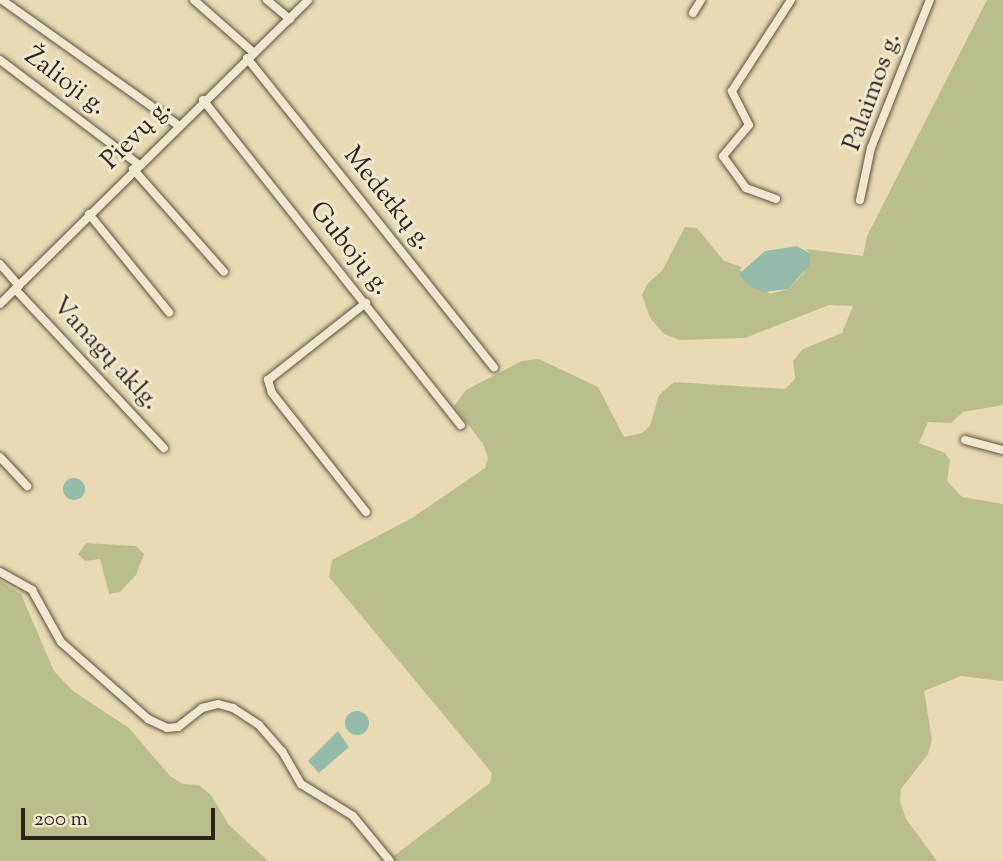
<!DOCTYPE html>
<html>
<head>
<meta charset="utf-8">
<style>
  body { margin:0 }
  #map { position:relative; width:1003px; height:861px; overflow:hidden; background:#e9dab4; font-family:"Sorts Mill Goudy",serif }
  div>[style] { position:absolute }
  .green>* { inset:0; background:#babe8a }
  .water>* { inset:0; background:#97bbaa }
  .round { border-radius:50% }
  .roads { filter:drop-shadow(0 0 2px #5c5141) drop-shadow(0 0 2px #5c5141) }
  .minor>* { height:8px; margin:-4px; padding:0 4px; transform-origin:4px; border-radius:4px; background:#f1e7ce }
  span { translate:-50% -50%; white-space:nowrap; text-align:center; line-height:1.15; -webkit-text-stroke:6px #f1e7ce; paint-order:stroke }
  .street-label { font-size:26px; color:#2d231b }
  .scale { position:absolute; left:21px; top:808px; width:194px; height:32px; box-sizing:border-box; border:4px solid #2d231b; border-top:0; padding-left:9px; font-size:21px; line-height:24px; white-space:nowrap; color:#2d231b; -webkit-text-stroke:5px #f1e7ce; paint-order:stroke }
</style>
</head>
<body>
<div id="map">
  <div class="green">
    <i style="clip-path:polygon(987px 0,1003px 0,1003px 405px,963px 412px,951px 423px,928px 422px,919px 443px,945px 453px,950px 460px,947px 481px,962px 497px,1003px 504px,1003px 681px,961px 676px,924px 691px,932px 740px,928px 754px,901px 789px,900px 801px,906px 819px,937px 861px,387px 861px,490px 783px,492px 773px,329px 577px,332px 560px,412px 518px,485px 468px,488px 458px,483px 444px,454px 406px,466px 390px,522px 361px,539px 359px,598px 387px,624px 437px,642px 433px,650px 426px,659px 395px,674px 382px,785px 389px,795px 379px,793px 361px,803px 349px,842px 333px,853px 306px,829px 305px,745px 338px,680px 340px,664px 334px,650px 318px,642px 295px,647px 284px,662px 271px,685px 227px,697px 228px,724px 261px,742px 267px,740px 270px,770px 294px,788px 289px,804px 273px,811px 254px,806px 249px,863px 256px,867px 236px)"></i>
    <i style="clip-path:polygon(86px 543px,136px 546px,144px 554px,136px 575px,120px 592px,109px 594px,100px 559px,85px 561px,78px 554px)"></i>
    <i style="clip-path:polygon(0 581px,21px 594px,54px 671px,73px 691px,129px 728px,170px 776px,183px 784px,199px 785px,211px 795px,229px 825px,268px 861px,0 861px)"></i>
  </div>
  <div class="water">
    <i style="clip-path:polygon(797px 246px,811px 254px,809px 266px,788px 289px,764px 292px,748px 285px,739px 274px,765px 251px)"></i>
    <i class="round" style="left:63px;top:478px;width:22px;height:22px"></i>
    <i class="round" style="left:345px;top:711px;width:24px;height:24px"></i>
    <i style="clip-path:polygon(338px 731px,349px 747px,319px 773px,308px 761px)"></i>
  </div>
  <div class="roads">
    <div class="minor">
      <i style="left:2px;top:0;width:216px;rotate:35.4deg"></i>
      <i style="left:194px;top:0;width:79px;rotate:41.4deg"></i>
      <i style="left:267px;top:0;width:30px;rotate:40deg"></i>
      <i style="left:693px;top:13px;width:15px;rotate:-58deg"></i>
      <i style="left:247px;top:58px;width:396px;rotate:51.4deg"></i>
      <i style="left:0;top:60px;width:173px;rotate:37deg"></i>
      <i style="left:203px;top:100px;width:415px;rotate:51.6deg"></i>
      <i style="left:133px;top:169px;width:137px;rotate:48.5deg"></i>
      <i style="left:776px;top:199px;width:32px;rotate:-160deg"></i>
      <i style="left:746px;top:188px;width:39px;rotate:-126deg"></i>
      <i style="left:723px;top:156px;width:40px;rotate:-50deg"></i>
      <i style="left:749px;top:125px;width:38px;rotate:-117deg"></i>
      <i style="left:732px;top:91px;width:108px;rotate:-57deg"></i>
      <i style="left:860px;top:200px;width:53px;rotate:-78.1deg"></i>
      <i style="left:871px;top:148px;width:159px;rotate:-68.3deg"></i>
      <i style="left:89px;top:214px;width:127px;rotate:50.8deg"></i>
      <i style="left:0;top:264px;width:29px;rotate:49deg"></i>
      <i style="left:15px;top:289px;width:218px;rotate:46.9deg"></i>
      <i style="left:0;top:304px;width:433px;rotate:-44.6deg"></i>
      <i style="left:965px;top:440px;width:39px;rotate:15deg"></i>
      <i style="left:0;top:457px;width:40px;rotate:47deg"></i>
      <i style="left:366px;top:512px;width:152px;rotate:-128.3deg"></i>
      <i style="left:272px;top:393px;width:14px;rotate:-107deg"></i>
      <i style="left:268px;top:380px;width:125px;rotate:-38.2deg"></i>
      <i style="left:0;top:572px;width:37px;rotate:29deg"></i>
      <i style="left:32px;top:590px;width:60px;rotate:60.9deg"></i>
      <i style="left:61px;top:642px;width:116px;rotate:41.5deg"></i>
      <i style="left:148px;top:719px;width:21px;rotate:25deg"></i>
      <i style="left:167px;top:728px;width:11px;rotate:-5deg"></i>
      <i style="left:178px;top:727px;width:31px;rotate:-38deg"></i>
      <i style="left:202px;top:708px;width:16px;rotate:-14deg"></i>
      <i style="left:218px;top:704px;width:16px;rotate:15deg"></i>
      <i style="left:233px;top:708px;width:31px;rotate:33deg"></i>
      <i style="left:259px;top:725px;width:35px;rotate:49deg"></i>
      <i style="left:282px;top:751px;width:38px;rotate:60deg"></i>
      <i style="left:301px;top:784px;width:61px;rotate:31.6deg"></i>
      <i style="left:353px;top:816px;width:58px;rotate:50.6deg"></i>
    </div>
  </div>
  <div class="street-label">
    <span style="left:65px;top:82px;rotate:37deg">Žalioji g.</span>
    <span style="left:873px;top:92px;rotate:-70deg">Palaimos g.</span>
    <span style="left:137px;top:135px;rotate:-45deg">Pievų g.</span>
    <span style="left:387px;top:199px;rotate:51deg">Medetkų g.</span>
    <span style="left:349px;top:249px;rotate:51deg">Gubojų g.</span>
    <span style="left:105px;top:354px;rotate:47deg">Vanagų aklg.</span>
  </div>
  <div class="scale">200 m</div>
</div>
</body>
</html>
